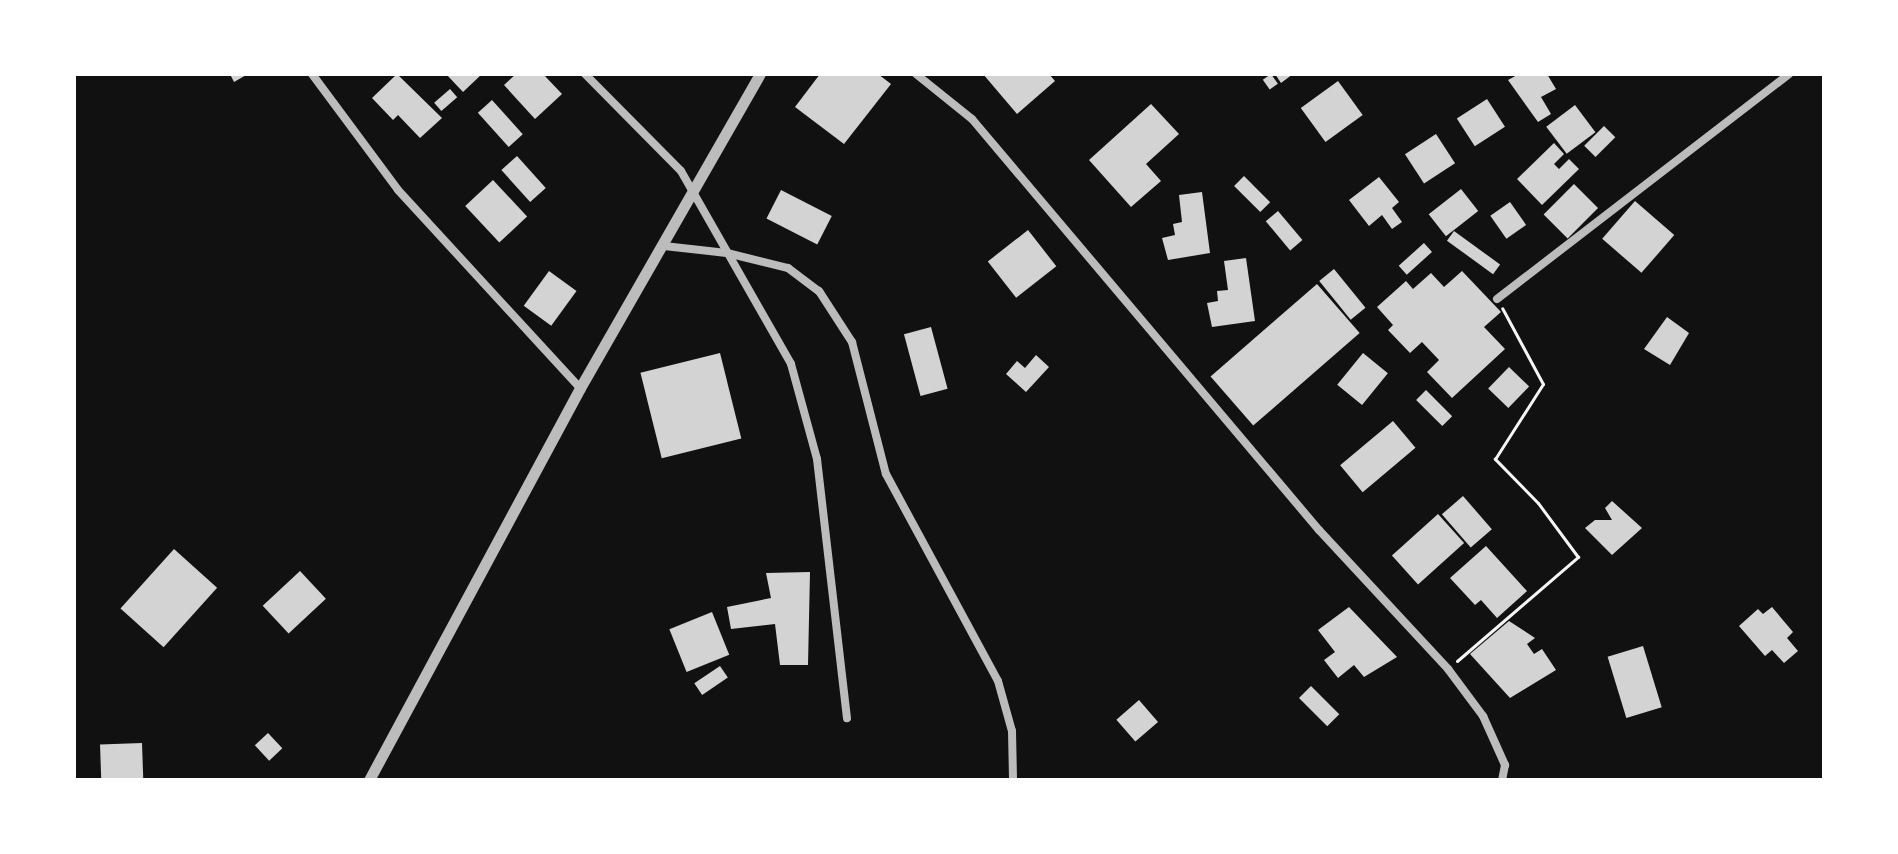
<!DOCTYPE html>
<html>
<head>
<meta charset="utf-8">
<style>
  body { margin:0 }
  #map { position:relative; width:1898px; height:854px; overflow:hidden; background:#111; font-family:"Times New Roman",serif }
  div>[style] { position:absolute }
  .building>* { inset:0; background:#d3d3d3; transform-origin:0 0 }
  .path>* { height:3px; margin:-1.5px; padding:0 1.5px; transform-origin:1.5px; border-radius:1.5px; background:#f5f5f5 }
  .minor>* { height:8px; margin:-4px; padding:0 4px; transform-origin:4px; border-radius:4px; background:#bcbcbc }
  .tertiary>* { height:11px; margin:-5.5px; padding:0 5.5px; transform-origin:5.5px; border-radius:5.5px; background:#bcbcbc }
  span { translate:-50% -50%; white-space:nowrap; text-align:center; line-height:1.15; -webkit-text-stroke:8px #fff; paint-order:stroke }
  .frame { position:absolute; inset:0; border:76px solid #fff; pointer-events:none }
</style>
</head>
<body>
<div id="map">
  <div class="building">
    <i style="clip-path:polygon(230px 74px,248px 74px,234px 82px)"></i>
    <i style="clip-path:polygon(397px 74px,442px 118px,420px 138px,398px 115px,393px 120px,372px 98px)"></i>
    <i style="clip-path:polygon(446px 74px,482px 74px,463px 92px)"></i>
    <i style="clip-path:polygon(516px 74px,543px 74px,562px 94px,535px 119px,504px 85px)"></i>
    <i style="clip-path:polygon(820px 74px,878px 74px,891px 84px,844px 144px,795px 107px)"></i>
    <i style="clip-path:polygon(983px 74px,1049px 74px,1055px 81px,1017px 114px)"></i>
    <i style="left:1271px;top:74px;width:12px;height:10px;rotate:55deg"></i>
    <i style="clip-path:polygon(1275px 74px,1293px 74px,1281px 83px)"></i>
    <i style="clip-path:polygon(1519px 74px,1547px 74px,1556px 89px,1541px 97px,1551px 114px,1538px 122px,1508px 80px)"></i>
    <i style="left:1338px;top:81px;width:42px;height:46px;rotate:54deg"></i>
    <i style="left:450px;top:89px;width:11px;height:21px;rotate:49deg"></i>
    <i style="left:1487px;top:99px;width:33px;height:36px;rotate:57deg"></i>
    <i style="left:492px;top:100px;width:46px;height:19px;rotate:48deg"></i>
    <i style="clip-path:polygon(1151px 104px,1179px 134px,1146px 164px,1161px 181px,1131px 207px,1089px 160px)"></i>
    <i style="left:1575px;top:105px;width:34px;height:36px;rotate:53deg"></i>
    <i style="left:1604px;top:126px;width:16px;height:28px;rotate:45deg"></i>
    <i style="left:1436px;top:134px;width:35px;height:37px;rotate:57deg"></i>
    <i style="clip-path:polygon(1554px 143px,1564px 154px,1554px 164px,1559px 169px,1569px 159px,1579px 169px,1542px 205px,1517px 179px)"></i>
    <i style="left:517px;top:156px;width:43px;height:21px;rotate:48deg"></i>
    <i style="left:1244px;top:176px;width:37px;height:14px;rotate:45deg"></i>
    <i style="clip-path:polygon(1379px 177px,1399px 202px,1392px 208px,1402px 222px,1392px 229px,1382px 215px,1369px 226px,1349px 200px)"></i>
    <i style="left:493px;top:180px;width:50px;height:38px;rotate:47deg"></i>
    <i style="left:1574px;top:184px;width:34px;height:43px;rotate:45deg"></i>
    <i style="left:1461px;top:189px;width:28px;height:41px;rotate:52deg"></i>
    <i style="left:781px;top:190px;width:57px;height:32px;rotate:27deg"></i>
    <i style="clip-path:polygon(1202px 192px,1210px 253px,1168px 260px,1162px 238px,1175px 235px,1173px 224px,1182px 222px,1179px 195px)"></i>
    <i style="left:1635px;top:201px;width:52px;height:50px;rotate:41deg"></i>
    <i style="left:1510px;top:202px;width:28px;height:24px;rotate:55deg"></i>
    <i style="left:1278px;top:211px;width:38px;height:16px;rotate:50deg"></i>
    <i style="left:1028px;top:230px;width:46px;height:51px;rotate:52deg"></i>
    <i style="left:1454px;top:231px;width:57px;height:12px;rotate:36deg"></i>
    <i style="left:1424px;top:243px;width:12px;height:34px;rotate:48deg"></i>
    <i style="clip-path:polygon(1246px 258px,1255px 321px,1212px 327px,1207px 303px,1218px 301px,1217px 291px,1228px 290px,1224px 261px)"></i>
    <i style="left:1334px;top:269px;width:50px;height:19px;rotate:51deg"></i>
    <i style="left:549px;top:271px;width:34px;height:43px;rotate:36deg"></i>
    <i style="clip-path:polygon(1462px 271px,1501px 312px,1484px 327px,1505px 349px,1452px 398px,1427px 372px,1439px 360px,1422px 342px,1410px 353px,1388px 330px,1393px 325px,1377px 307px,1406px 281px,1413px 289px,1431px 273px,1444px 287px)"></i>
    <i style="left:1317px;top:284px;width:65px;height:141px;rotate:49deg"></i>
    <i style="clip-path:polygon(1667px 317px,1689px 333px,1670px 365px,1644px 349px)"></i>
    <i style="left:931px;top:327px;width:64px;height:28px;rotate:75deg"></i>
    <i style="left:720px;top:353px;width:88px;height:82px;rotate:76deg"></i>
    <i style="left:1363px;top:353px;width:32px;height:41px;rotate:39deg"></i>
    <i style="clip-path:polygon(1036px 355px,1049px 367px,1026px 392px,1006px 374px,1017px 361px,1025px 368px)"></i>
    <i style="left:1509px;top:367px;width:28px;height:30px;rotate:44deg"></i>
    <i style="left:1426px;top:390px;width:37px;height:14px;rotate:45deg"></i>
    <i style="left:1393px;top:421px;width:35px;height:69px;rotate:50deg"></i>
    <i style="left:1463px;top:496px;width:44px;height:28px;rotate:49deg"></i>
    <i style="clip-path:polygon(1612px 501px,1642px 528px,1612px 555px,1585px 528px,1595px 520px,1612px 520px,1605px 508px)"></i>
    <i style="left:1438px;top:514px;width:39px;height:62px;rotate:48deg"></i>
    <i style="clip-path:polygon(1486px 546px,1527px 591px,1497px 618px,1481px 600px,1475px 605px,1450px 578px)"></i>
    <i style="left:174px;top:549px;width:58px;height:80px;rotate:42deg"></i>
    <i style="left:300px;top:571px;width:38px;height:51px;rotate:47deg"></i>
    <i style="clip-path:polygon(810px 572px,808px 665px,780px 665px,775px 624px,731px 629px,727px 607px,771px 598px,766px 573px)"></i>
    <i style="clip-path:polygon(1349px 607px,1397px 657px,1364px 677px,1354px 665px,1338px 678px,1324px 660px,1335px 652px,1318px 630px)"></i>
    <i style="clip-path:polygon(1772px 607px,1793px 632px,1787px 638px,1798px 651px,1784px 663px,1772px 650px,1765px 656px,1739px 626px,1758px 609px,1763px 614px)"></i>
    <i style="left:712px;top:612px;width:46px;height:46px;rotate:68deg"></i>
    <i style="clip-path:polygon(1509px 621px,1535px 638px,1527px 644px,1534px 654px,1542px 649px,1556px 670px,1510px 698px,1470px 654px)"></i>
    <i style="left:1643px;top:646px;width:64px;height:37px;rotate:73deg"></i>
    <i style="left:720px;top:666px;width:14px;height:31px;rotate:56deg"></i>
    <i style="left:1311px;top:686px;width:40px;height:17px;rotate:45deg"></i>
    <i style="left:1139px;top:700px;width:29px;height:30px;rotate:49deg"></i>
    <i style="left:268px;top:733px;width:21px;height:18px;rotate:47deg"></i>
    <i style="left:142px;top:743px;width:37px;height:42px;rotate:88deg"></i>
  </div>
  <div class="path">
    <i style="left:1457px;top:661px;width:160px;rotate:-40.7deg"></i>
    <i style="left:1578px;top:557px;width:67px;rotate:-126.5deg"></i>
    <i style="left:1538px;top:503px;width:62px;rotate:-134.3deg"></i>
    <i style="left:1495px;top:459px;width:89px;rotate:-57.4deg"></i>
    <i style="left:1543px;top:384px;width:86px;rotate:-118.3deg"></i>
  </div>
  <div class="minor">
    <i style="left:312px;top:74px;width:144px;rotate:53.4deg"></i>
    <i style="left:398px;top:190px;width:269px;rotate:47.4deg"></i>
    <i style="left:585px;top:74px;width:136px;rotate:45.3deg"></i>
    <i style="left:681px;top:171px;width:222px;rotate:60.3deg"></i>
    <i style="left:791px;top:364px;width:98px;rotate:74.7deg"></i>
    <i style="left:817px;top:459px;width:261px;rotate:83.4deg"></i>
    <i style="left:916px;top:74px;width:72px;rotate:38.8deg"></i>
    <i style="left:972px;top:119px;width:538px;rotate:49.83deg"></i>
    <i style="left:1319px;top:530px;width:190px;rotate:47.1deg"></i>
    <i style="left:1448px;top:669px;width:59px;rotate:53.3deg"></i>
    <i style="left:1483px;top:716px;width:54px;rotate:65.8deg"></i>
    <i style="left:1505px;top:765px;width:15px;rotate:101deg"></i>
    <i style="left:664px;top:246px;width:63px;rotate:6.3deg"></i>
    <i style="left:727px;top:253px;width:63px;rotate:13.8deg"></i>
    <i style="left:788px;top:268px;width:39px;rotate:37deg"></i>
    <i style="left:819px;top:291px;width:61px;rotate:57.1deg"></i>
    <i style="left:852px;top:342px;width:136px;rotate:75.6deg"></i>
    <i style="left:886px;top:474px;width:235px;rotate:61.6deg"></i>
    <i style="left:998px;top:681px;width:52px;rotate:74.4deg"></i>
    <i style="left:1012px;top:731px;width:49px;rotate:88.8deg"></i>
    <i style="left:1497px;top:299px;width:369px;rotate:-37.6deg"></i>
  </div>
  <div class="tertiary">
    <i style="left:369px;top:780px;width:445px;rotate:-61.7deg"></i>
    <i style="left:580px;top:388px;width:362px;rotate:-60.2deg"></i>
  </div>
  <div class="frame"></div>
</div>
</body>
</html>
